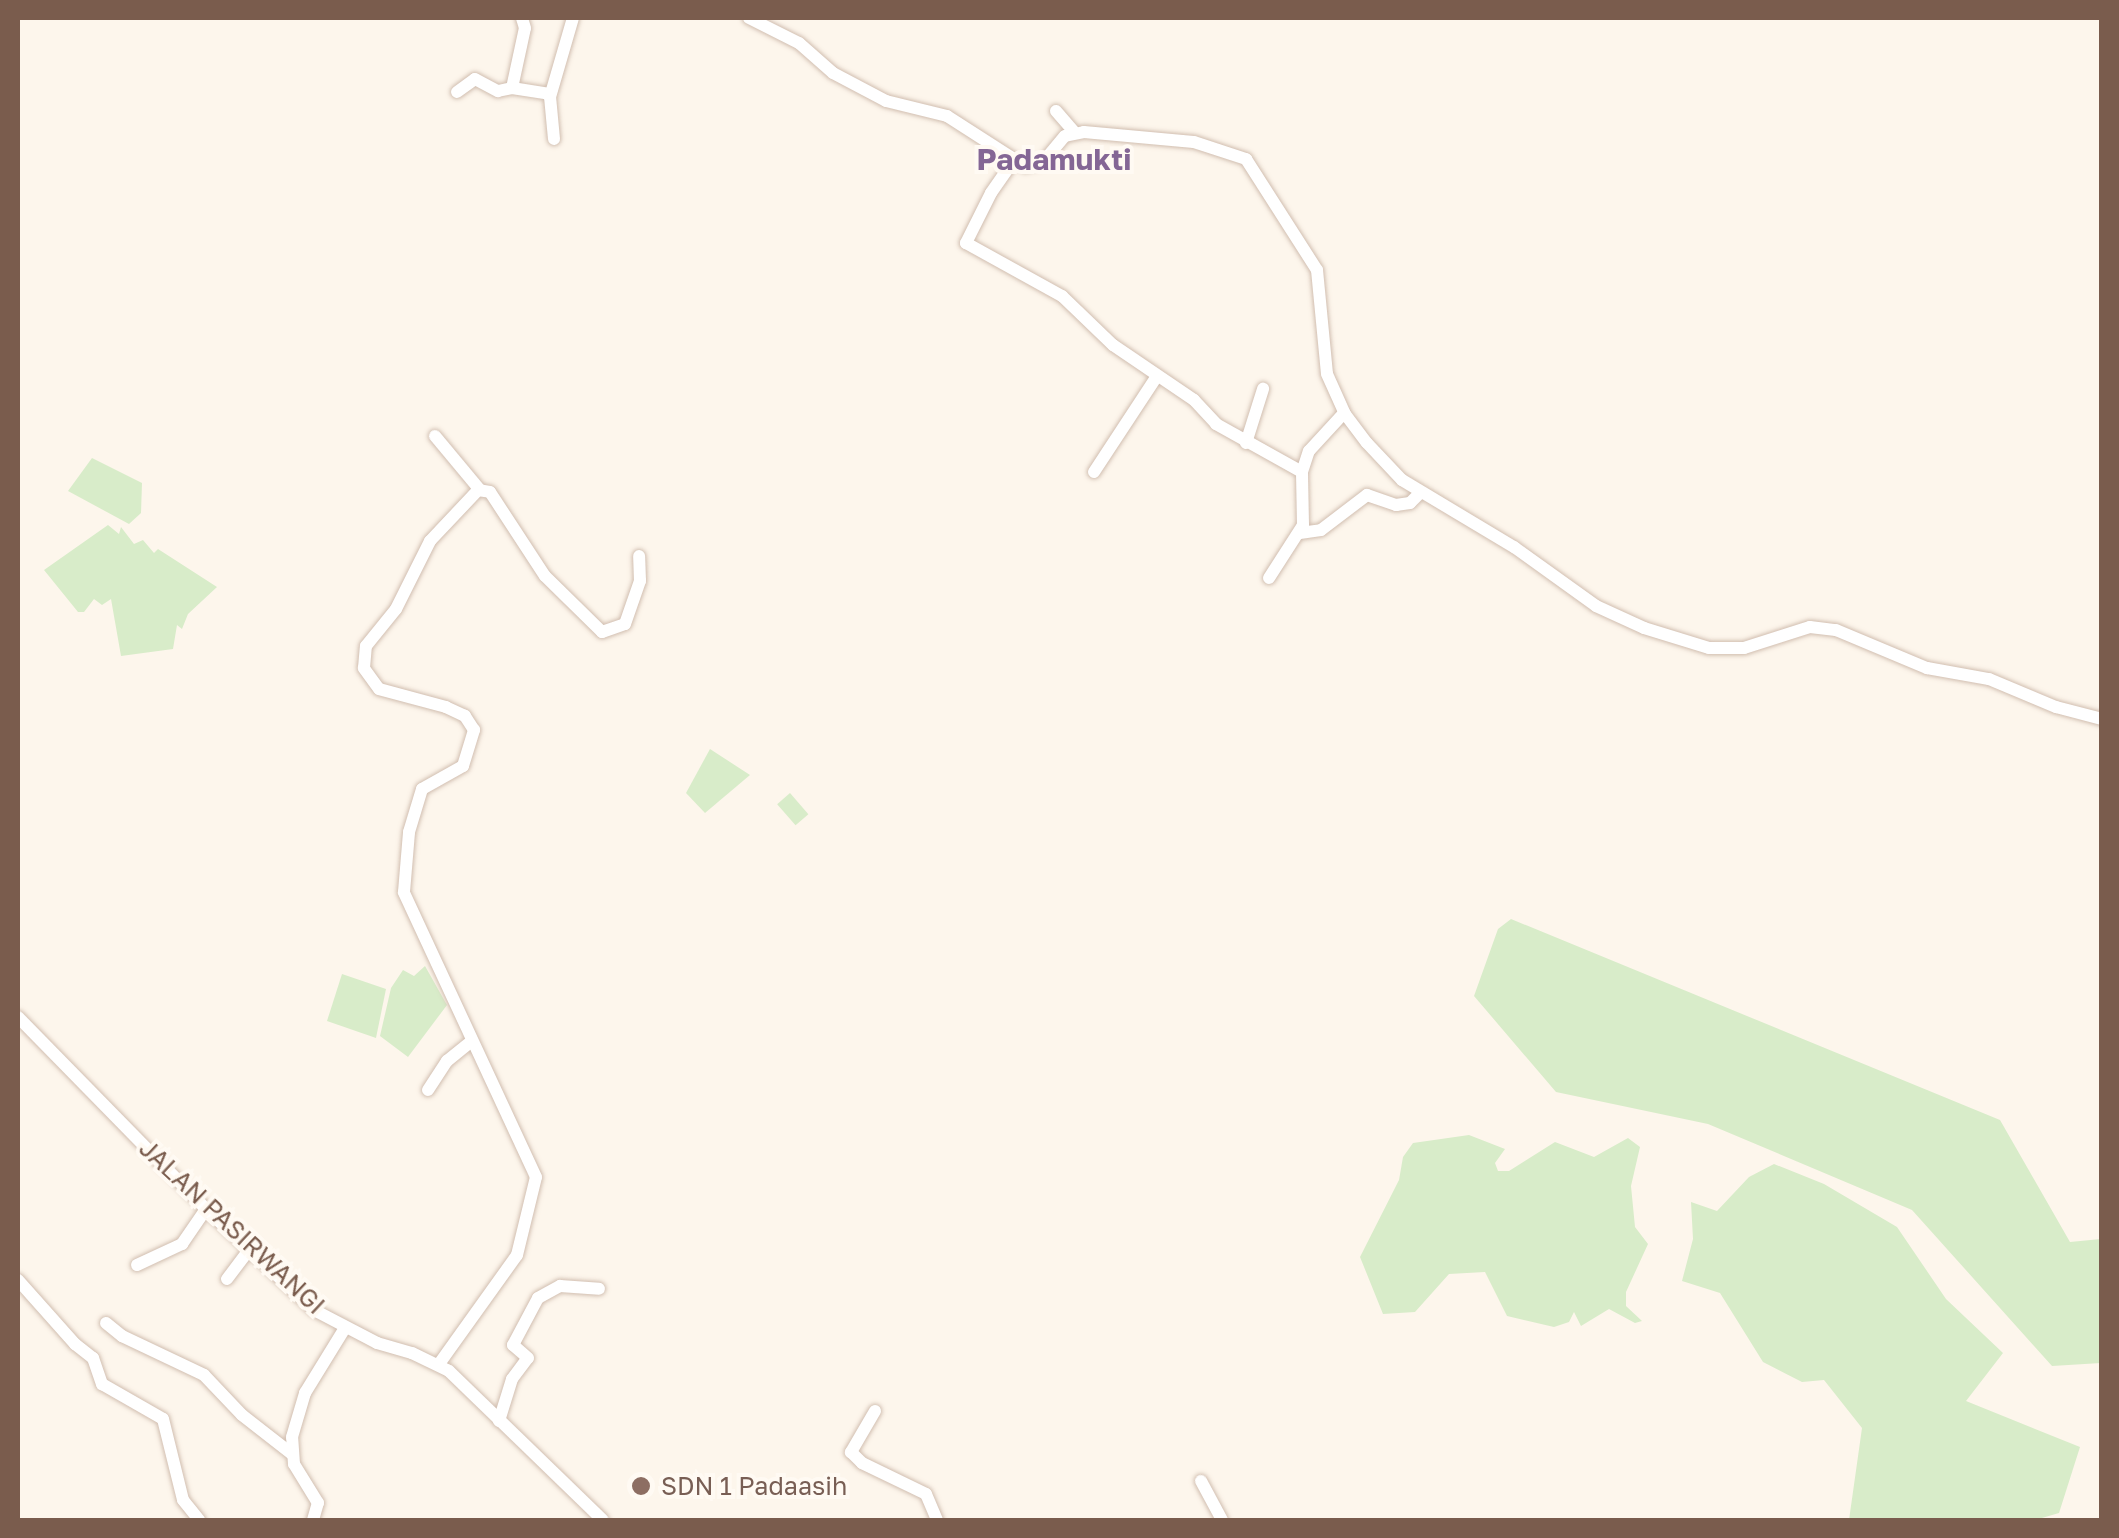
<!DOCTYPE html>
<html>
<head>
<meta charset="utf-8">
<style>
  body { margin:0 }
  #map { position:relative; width:2119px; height:1538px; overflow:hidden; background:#fdf6ec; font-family:"Golos Text",sans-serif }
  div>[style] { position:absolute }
  .green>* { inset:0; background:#d8ecc9; transform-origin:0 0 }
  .roads { filter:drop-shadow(0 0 2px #d1beb0) drop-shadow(0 0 2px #d1beb0) }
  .minor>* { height:12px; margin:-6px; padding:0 6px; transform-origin:6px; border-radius:6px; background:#fff }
  .dots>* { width:28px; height:28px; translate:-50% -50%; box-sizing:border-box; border:5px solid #fffaf3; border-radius:50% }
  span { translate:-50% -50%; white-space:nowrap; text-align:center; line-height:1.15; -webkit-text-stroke:8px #fffaf3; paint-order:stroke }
  .street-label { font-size:25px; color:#7a5c4d }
  .education-label { font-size:25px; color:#785e54 }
  .left { translate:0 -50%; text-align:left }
  .quarter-label { font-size:30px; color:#846695; font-weight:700 }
  .frame { position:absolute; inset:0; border:20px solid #7a5c4d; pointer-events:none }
</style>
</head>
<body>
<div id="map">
  <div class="green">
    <i style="clip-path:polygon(92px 458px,142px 483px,141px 513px,129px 524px,68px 491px)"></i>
    <i style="clip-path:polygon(108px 525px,119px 534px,121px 527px,134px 544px,143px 540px,154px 553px,158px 549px,217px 587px,188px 614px,182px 629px,177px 625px,173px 649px,121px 656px,111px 599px,102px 605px,94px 599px,84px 612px,78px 612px,44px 570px)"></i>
    <i style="clip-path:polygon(710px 749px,750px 775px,705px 813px,686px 793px)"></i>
    <i style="left:790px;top:793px;width:28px;height:17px;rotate:49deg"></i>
    <i style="clip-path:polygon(1511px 919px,2000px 1120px,2070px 1242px,2101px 1239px,2101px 1363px,2052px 1366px,1912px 1210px,1708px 1124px,1556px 1092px,1474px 996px,1498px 929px)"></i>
    <i style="clip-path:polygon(425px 966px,447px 1005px,408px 1057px,380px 1036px,391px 988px,403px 970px,414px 976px)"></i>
    <i style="clip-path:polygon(342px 974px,386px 989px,376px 1038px,327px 1021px)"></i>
    <i style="clip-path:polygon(1469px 1135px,1505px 1149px,1495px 1163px,1498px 1171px,1509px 1171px,1555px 1142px,1594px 1157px,1628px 1138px,1640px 1147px,1631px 1186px,1635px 1227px,1648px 1244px,1626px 1292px,1626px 1306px,1642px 1321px,1635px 1323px,1609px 1309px,1581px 1326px,1574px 1312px,1569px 1322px,1554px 1327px,1507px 1316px,1485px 1272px,1449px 1274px,1415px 1312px,1383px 1314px,1360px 1257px,1399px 1180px,1403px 1157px,1413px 1143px)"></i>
    <i style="clip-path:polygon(1774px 1164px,1824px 1184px,1897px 1227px,1946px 1299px,2003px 1353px,1966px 1401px,2080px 1447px,2059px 1513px,2035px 1520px,1849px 1520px,1862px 1428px,1824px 1380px,1802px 1382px,1763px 1362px,1720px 1293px,1682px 1281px,1693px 1239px,1691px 1202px,1717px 1211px,1749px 1177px)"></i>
  </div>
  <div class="roads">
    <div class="minor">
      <i style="left:749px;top:18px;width:56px;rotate:26.6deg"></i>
      <i style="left:799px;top:43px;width:45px;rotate:41.4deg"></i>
      <i style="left:833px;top:73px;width:60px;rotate:27.8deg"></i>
      <i style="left:886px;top:101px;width:63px;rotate:13.8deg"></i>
      <i style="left:947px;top:116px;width:93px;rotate:32.7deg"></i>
      <i style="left:1025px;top:166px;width:18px;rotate:-13deg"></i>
      <i style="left:1043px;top:162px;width:34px;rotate:-50deg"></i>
      <i style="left:1065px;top:136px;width:19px;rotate:-12deg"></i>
      <i style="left:1084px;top:132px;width:110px;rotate:5.2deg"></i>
      <i style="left:1194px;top:142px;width:55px;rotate:18.1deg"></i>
      <i style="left:1246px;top:159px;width:132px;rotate:57.4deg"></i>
      <i style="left:1317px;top:270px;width:104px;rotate:84.5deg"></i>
      <i style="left:1327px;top:374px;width:44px;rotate:65.8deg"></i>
      <i style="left:1345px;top:414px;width:36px;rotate:53deg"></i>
      <i style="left:1367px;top:443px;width:51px;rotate:46.6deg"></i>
      <i style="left:1402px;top:480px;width:131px;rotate:30.9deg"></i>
      <i style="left:1514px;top:547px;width:101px;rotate:35.7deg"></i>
      <i style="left:1596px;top:606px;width:53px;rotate:24.6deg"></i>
      <i style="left:1644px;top:628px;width:68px;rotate:17.1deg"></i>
      <i style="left:1709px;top:648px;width:35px"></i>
      <i style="left:1744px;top:648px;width:69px;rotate:-17.7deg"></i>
      <i style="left:1810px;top:627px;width:26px;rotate:7deg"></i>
      <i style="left:1836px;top:630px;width:99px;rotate:22.7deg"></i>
      <i style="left:1927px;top:668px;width:63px;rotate:10.1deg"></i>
      <i style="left:1989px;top:679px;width:73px;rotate:22.7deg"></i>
      <i style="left:2056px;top:707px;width:48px;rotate:14.6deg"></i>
      <i style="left:512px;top:88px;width:61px;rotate:-77.8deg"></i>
      <i style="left:525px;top:28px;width:10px;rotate:-107deg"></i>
      <i style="left:457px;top:92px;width:22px;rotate:-36deg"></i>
      <i style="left:475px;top:79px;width:26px;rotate:28deg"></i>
      <i style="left:498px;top:91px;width:14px;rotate:-12deg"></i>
      <i style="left:512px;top:88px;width:38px;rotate:9deg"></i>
      <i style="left:1056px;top:111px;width:29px;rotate:49deg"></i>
      <i style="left:554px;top:139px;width:42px;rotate:-95.4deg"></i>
      <i style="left:550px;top:97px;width:82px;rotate:-73.8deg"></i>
      <i style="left:1014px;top:160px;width:40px;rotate:124.9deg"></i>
      <i style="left:991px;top:193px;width:56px;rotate:116.6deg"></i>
      <i style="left:966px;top:243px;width:110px;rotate:28.9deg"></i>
      <i style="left:1062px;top:296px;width:71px;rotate:43.9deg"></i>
      <i style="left:1113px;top:345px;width:98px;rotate:34.2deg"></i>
      <i style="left:1194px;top:400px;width:33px;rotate:47deg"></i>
      <i style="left:1216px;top:424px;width:98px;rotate:29.2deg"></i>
      <i style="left:435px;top:436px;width:70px;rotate:50.2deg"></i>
      <i style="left:1246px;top:443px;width:57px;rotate:-72.5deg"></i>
      <i style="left:1094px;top:472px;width:115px;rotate:-56.7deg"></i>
      <i style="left:1300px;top:533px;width:21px;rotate:-8deg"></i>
      <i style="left:1321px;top:530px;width:58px;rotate:-37.3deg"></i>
      <i style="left:1367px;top:495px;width:31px;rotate:19deg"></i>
      <i style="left:1396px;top:505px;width:14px;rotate:-8deg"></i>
      <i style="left:1410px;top:503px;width:14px;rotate:-45deg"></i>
      <i style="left:1269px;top:578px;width:63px;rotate:-57.3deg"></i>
      <i style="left:1303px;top:525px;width:53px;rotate:-91.1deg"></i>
      <i style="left:1302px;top:472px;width:22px;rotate:-72deg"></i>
      <i style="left:1309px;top:451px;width:52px;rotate:-47.4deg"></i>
      <i style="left:18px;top:1017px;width:269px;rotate:45.6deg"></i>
      <i style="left:206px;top:1209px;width:148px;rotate:43.1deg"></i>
      <i style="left:314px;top:1310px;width:71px;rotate:27.6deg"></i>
      <i style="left:377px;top:1343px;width:36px;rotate:16deg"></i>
      <i style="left:412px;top:1353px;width:41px;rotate:25.9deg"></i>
      <i style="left:449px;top:1371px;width:214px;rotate:44.1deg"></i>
      <i style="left:428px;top:1090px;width:35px;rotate:-57deg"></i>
      <i style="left:447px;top:1061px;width:32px;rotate:-39deg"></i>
      <i style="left:137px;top:1265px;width:50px;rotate:-25deg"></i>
      <i style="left:182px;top:1244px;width:42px;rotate:-55.6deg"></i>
      <i style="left:227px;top:1279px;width:35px;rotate:-53deg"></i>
      <i style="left:18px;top:1280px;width:86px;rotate:48.3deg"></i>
      <i style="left:75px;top:1344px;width:23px;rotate:38deg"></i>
      <i style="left:93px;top:1358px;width:28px;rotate:71deg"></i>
      <i style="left:102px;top:1384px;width:70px;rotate:29.8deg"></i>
      <i style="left:163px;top:1419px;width:83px;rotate:76.1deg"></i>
      <i style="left:183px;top:1500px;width:26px;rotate:51deg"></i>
      <i style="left:106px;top:1323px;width:21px;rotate:39deg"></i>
      <i style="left:122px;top:1336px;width:91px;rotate:25.4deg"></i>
      <i style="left:204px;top:1375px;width:55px;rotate:46.5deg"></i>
      <i style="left:242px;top:1415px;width:63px;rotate:38deg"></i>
      <i style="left:439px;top:1364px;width:134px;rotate:-54.4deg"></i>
      <i style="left:517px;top:1255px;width:80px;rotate:-76.3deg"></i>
      <i style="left:536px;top:1177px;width:314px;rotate:-114.9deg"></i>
      <i style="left:404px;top:892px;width:60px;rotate:-85.2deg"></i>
      <i style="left:409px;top:832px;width:45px;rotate:-73.2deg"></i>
      <i style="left:422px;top:789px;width:47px;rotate:-29.3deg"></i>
      <i style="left:463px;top:766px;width:38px;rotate:-73deg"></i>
      <i style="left:474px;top:730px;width:17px;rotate:-123deg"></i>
      <i style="left:465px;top:716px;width:21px;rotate:-155deg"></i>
      <i style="left:446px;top:707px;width:69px;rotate:-165deg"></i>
      <i style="left:379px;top:689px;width:26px;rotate:-126deg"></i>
      <i style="left:364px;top:668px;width:22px;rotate:-85deg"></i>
      <i style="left:366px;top:646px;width:48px;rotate:-51deg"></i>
      <i style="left:396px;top:609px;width:76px;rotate:-63.4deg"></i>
      <i style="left:430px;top:541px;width:70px;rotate:-46.7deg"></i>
      <i style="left:478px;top:490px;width:12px;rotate:9deg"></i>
      <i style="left:490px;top:492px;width:100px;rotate:56.8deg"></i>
      <i style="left:545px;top:576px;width:80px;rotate:44.5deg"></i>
      <i style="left:602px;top:632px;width:24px;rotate:-19deg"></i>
      <i style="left:625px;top:624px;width:46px;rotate:-70.8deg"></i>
      <i style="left:640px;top:581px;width:25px;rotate:-92deg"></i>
      <i style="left:875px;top:1411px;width:48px;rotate:120.3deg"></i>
      <i style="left:851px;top:1452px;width:16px;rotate:45deg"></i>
      <i style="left:862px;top:1463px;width:71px;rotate:25.8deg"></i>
      <i style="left:926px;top:1494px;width:28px;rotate:67deg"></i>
      <i style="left:499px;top:1421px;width:44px;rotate:-72.8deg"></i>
      <i style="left:512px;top:1379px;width:26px;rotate:-53deg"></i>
      <i style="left:528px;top:1358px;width:20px;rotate:-139deg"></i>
      <i style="left:513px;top:1345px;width:53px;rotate:-62deg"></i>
      <i style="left:538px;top:1298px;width:25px;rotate:-29deg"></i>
      <i style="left:560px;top:1286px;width:39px;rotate:4deg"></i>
      <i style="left:1201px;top:1481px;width:44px;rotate:61.7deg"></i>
      <i style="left:313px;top:1520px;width:18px;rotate:-74deg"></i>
      <i style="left:318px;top:1503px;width:46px;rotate:-121.6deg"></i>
      <i style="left:294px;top:1464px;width:27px;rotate:-94deg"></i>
      <i style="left:292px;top:1437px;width:46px;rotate:-73.5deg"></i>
      <i style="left:305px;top:1393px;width:76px;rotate:-58.4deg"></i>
    </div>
  </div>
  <div class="dots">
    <i style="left:641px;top:1486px;background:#8d6e63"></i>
  </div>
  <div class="street-label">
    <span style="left:232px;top:1227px;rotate:43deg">JALAN PASIRWANGI</span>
  </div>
  <div class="education-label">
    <span class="left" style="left:661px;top:1486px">SDN 1 Padaasih</span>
  </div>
  <div class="quarter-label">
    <span style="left:1054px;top:159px">Padamukti</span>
  </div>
  <div class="frame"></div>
</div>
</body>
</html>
